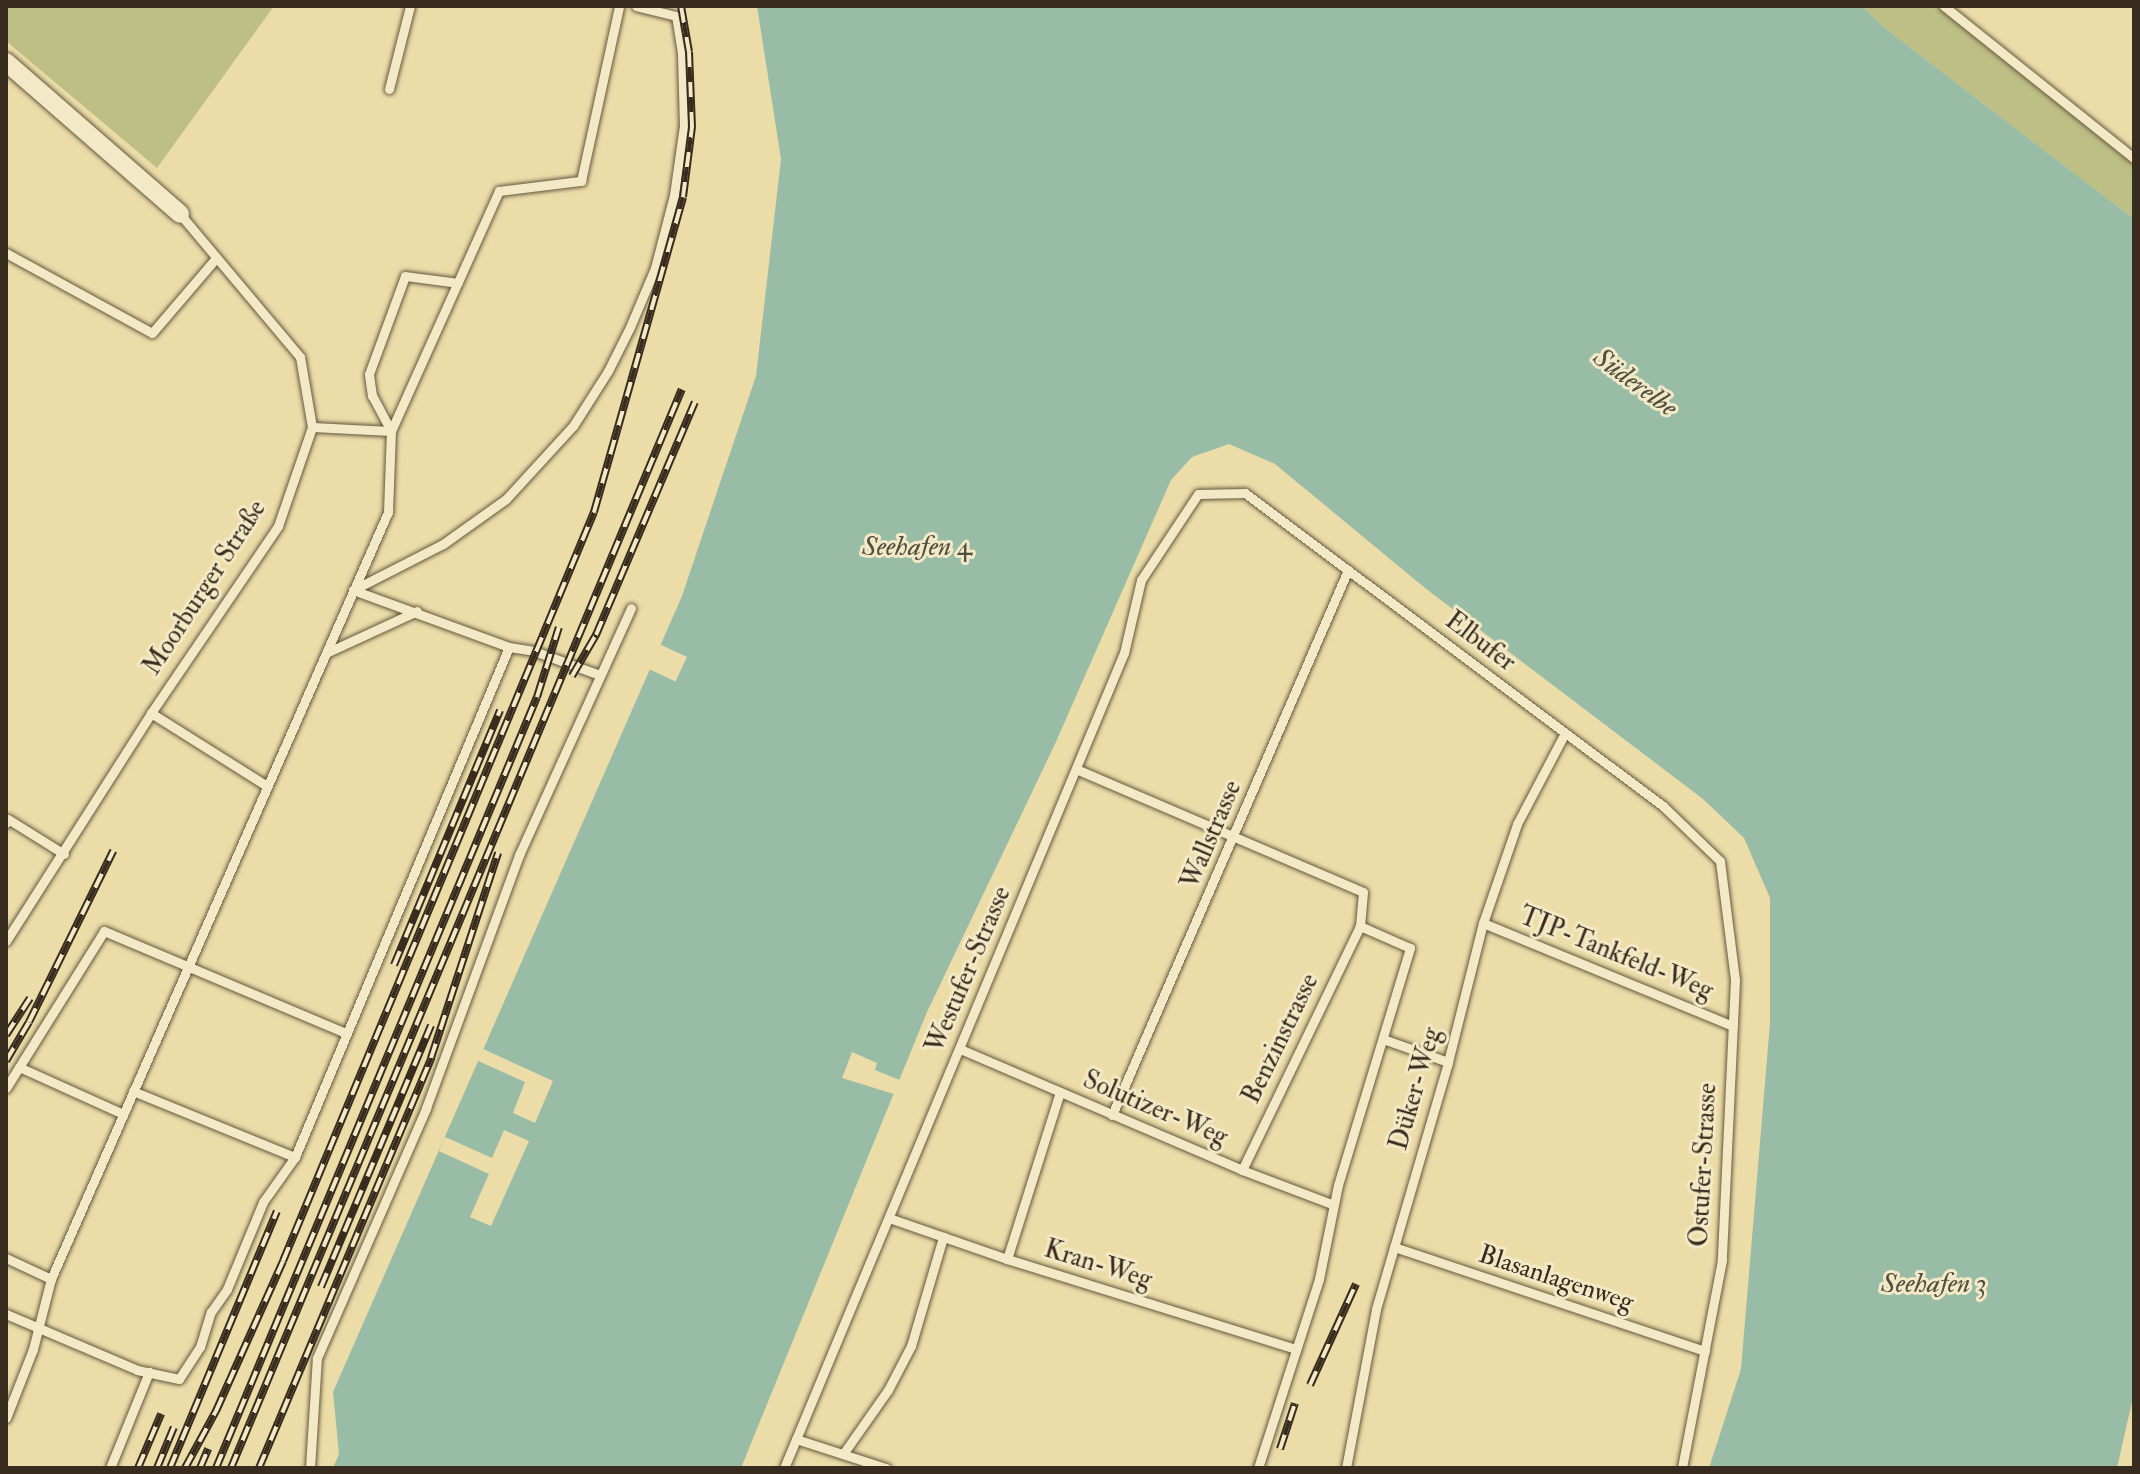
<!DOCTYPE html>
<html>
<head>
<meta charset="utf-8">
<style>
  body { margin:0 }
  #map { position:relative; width:2140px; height:1474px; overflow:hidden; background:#ecdda8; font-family:"IM FELL Double Pica",serif }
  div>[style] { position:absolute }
  .green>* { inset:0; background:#bdbf84 }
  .water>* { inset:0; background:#99bca6 }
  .pier>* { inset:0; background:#ecdda8; transform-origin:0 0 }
  .roads { filter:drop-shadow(0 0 2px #655840) drop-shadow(0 0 2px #655840) }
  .lane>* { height:9px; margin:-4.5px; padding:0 4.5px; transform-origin:4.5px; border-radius:4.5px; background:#f3e9c6 }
  .street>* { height:18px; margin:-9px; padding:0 9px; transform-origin:9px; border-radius:9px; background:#f3e9c6 }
  .rail>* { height:8px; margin-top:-4px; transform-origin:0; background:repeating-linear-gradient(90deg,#f3e9c6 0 15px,#382c1e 0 30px); box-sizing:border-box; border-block:2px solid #382c1e }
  span { translate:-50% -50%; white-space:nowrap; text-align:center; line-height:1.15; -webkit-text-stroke:6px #f3e9c6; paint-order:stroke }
  .street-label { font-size:26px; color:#382c1e }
  .water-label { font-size:28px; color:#505040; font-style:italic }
  .frame { position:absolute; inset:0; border:8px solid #382c1e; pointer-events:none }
</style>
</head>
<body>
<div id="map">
  <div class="green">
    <i style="clip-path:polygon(6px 6px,274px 6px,157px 168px,6px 41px)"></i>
    <i style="clip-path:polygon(1862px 6px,1936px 6px,2134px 165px,2134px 219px,1886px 29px)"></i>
  </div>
  <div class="water">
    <i style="clip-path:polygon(757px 6px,1862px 6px,1886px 29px,2134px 219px,2134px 1393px,2117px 1468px,1709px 1468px,1741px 1369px,1770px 1023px,1770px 898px,1744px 838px,1703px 799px,1425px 588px,1275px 464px,1229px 444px,1192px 457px,1171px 480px,1055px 744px,927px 1012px,741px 1468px,333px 1468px,339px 1454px,333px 1392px,682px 596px,756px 376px,781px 159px)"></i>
  </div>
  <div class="pier">
    <i style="left:657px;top:643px;width:33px;height:27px;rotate:25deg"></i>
    <i style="clip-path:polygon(483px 1049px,553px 1081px,535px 1123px,513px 1113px,525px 1082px,478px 1061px)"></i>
    <i style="clip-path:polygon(852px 1052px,877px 1063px,875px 1070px,902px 1081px,897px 1095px,842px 1078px)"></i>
    <i style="clip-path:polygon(504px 1130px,529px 1141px,491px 1226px,470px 1217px,489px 1174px,439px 1151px,445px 1137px,492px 1158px)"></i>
  </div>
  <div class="roads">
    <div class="lane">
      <i style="left:1944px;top:6px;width:243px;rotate:38.7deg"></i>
      <i style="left:389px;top:89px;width:86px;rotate:-75.8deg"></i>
      <i style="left:6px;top:253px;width:166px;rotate:28.7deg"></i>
      <i style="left:152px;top:333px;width:99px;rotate:-49.5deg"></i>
      <i style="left:312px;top:427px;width:79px;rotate:2.9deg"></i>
      <i style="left:391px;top:431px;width:263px;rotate:-65.8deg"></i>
      <i style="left:499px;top:191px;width:83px;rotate:-7deg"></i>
      <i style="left:581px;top:181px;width:179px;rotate:-77.7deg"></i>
      <i style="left:353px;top:590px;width:101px;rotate:-27.1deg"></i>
      <i style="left:443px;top:544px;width:77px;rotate:-35.5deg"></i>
      <i style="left:506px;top:499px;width:99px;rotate:-47.5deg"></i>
      <i style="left:573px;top:426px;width:65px;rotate:-57.5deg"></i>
      <i style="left:608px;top:371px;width:49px;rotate:-63.4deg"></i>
      <i style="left:630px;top:327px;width:64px;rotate:-67deg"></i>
      <i style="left:655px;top:268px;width:75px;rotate:-75.4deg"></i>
      <i style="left:674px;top:195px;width:70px;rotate:-81.8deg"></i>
      <i style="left:684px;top:126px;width:73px;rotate:-91.6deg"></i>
      <i style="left:682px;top:53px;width:37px;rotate:-99deg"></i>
      <i style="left:676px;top:16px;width:41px;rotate:-166deg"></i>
      <i style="left:353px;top:590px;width:166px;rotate:20.1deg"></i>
      <i style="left:509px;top:647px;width:25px;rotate:9deg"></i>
      <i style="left:534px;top:651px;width:70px;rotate:20deg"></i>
      <i style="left:326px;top:653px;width:100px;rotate:-24.8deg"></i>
      <i style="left:151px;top:713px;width:137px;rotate:32.2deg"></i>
      <i style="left:1076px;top:769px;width:312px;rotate:23.2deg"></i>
      <i style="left:1363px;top:892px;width:34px;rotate:95deg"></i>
      <i style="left:1360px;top:926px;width:271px;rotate:115.8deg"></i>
      <i style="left:6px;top:823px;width:4px;rotate:-63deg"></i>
      <i style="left:8px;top:819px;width:66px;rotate:32deg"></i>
      <i style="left:1483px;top:923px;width:270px;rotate:22.4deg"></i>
      <i style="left:6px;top:941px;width:270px;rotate:-57.5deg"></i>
      <i style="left:151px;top:713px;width:226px;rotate:-55.8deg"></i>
      <i style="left:278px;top:526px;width:105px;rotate:-71deg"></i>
      <i style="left:312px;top:427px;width:71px;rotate:-99.7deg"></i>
      <i style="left:300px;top:357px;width:187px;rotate:-130deg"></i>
      <i style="left:1383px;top:1039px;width:69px;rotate:19.5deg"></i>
      <i style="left:960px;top:1049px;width:307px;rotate:23.2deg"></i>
      <i style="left:1242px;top:1170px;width:98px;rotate:20.8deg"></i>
      <i style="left:19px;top:1067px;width:114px;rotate:24.3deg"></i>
      <i style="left:6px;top:1088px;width:185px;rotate:-58deg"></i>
      <i style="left:104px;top:931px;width:262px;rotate:22.9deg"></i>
      <i style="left:133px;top:1091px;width:175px;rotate:22.2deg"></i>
      <i style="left:1112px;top:1115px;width:594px;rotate:-66.59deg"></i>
      <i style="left:889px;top:1218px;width:125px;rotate:19.2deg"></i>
      <i style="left:1007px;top:1259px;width:303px;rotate:17.3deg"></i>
      <i style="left:1394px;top:1247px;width:328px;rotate:18.5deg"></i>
      <i style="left:6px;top:1258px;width:50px;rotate:25deg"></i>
      <i style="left:51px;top:1279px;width:838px;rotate:-66.28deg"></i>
      <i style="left:388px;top:512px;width:81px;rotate:-87.9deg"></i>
      <i style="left:391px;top:431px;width:40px;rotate:-118deg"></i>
      <i style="left:372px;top:396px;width:22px;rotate:-98deg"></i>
      <i style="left:369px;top:374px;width:104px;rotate:-69.8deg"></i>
      <i style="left:405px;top:276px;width:53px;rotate:7.5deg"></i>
      <i style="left:1007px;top:1259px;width:175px;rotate:-72.4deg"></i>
      <i style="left:6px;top:1314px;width:142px;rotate:23.1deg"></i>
      <i style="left:137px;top:1370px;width:43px;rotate:12.1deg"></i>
      <i style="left:179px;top:1379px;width:38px;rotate:-57deg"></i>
      <i style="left:200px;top:1347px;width:37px;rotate:-73deg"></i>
      <i style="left:211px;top:1312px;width:28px;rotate:-55deg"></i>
      <i style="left:227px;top:1289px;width:94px;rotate:-67.5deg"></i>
      <i style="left:263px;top:1202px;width:55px;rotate:-54.6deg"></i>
      <i style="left:295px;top:1157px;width:553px;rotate:-67.24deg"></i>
      <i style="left:6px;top:1418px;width:74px;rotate:-68.6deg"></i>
      <i style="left:33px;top:1349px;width:72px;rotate:-75.6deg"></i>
      <i style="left:796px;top:1439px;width:95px;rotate:17.9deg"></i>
      <i style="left:843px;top:1454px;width:78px;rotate:-54.9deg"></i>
      <i style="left:888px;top:1390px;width:50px;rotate:-62.4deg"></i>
      <i style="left:911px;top:1346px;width:114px;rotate:-73.6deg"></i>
      <i style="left:110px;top:1468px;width:104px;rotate:-67.9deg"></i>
      <i style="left:310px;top:1468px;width:110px;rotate:-86.4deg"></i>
      <i style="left:317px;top:1358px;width:273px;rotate:-66.4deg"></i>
      <i style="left:426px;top:1108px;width:270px;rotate:-69.8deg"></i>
      <i style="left:519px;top:855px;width:271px;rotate:-65.6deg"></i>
      <i style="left:784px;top:1468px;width:883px;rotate:-67.36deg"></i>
      <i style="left:1124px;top:653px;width:75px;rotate:-76.9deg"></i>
      <i style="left:1141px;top:580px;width:103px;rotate:-56.5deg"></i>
      <i style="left:1198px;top:494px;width:47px;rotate:-1.2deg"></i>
      <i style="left:1245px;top:493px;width:522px;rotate:36.83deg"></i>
      <i style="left:1663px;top:806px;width:79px;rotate:44deg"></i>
      <i style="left:1720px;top:861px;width:120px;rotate:82.8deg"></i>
      <i style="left:1735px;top:980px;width:280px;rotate:92.7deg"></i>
      <i style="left:1722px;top:1260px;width:212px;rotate:100.9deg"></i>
      <i style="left:1258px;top:1468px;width:199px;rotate:-72.1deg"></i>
      <i style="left:1319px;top:1279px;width:96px;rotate:-78.6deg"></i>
      <i style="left:1338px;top:1185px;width:248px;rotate:-73.1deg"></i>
      <i style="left:1410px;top:948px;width:55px;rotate:-156.3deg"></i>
      <i style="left:1346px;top:1468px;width:162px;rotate:-79.3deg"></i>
      <i style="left:1376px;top:1309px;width:257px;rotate:-73.7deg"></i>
      <i style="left:1448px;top:1062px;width:143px;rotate:-75.9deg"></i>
      <i style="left:1483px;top:923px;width:105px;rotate:-71deg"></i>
      <i style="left:1517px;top:824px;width:103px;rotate:-62.2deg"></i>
    </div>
    <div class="street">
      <i style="left:6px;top:62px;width:231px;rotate:41.1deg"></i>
    </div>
  </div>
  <div class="rail">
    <i style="left:572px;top:676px;width:48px;rotate:-59.7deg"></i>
    <i style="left:596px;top:635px;width:253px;rotate:-67deg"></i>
    <i style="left:394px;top:965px;width:276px;rotate:-67.4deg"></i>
    <i style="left:6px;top:1035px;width:44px;rotate:-57deg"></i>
    <i style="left:6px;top:1061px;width:45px;rotate:-59.5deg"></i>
    <i style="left:29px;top:1022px;width:191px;rotate:-63.8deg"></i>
    <i style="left:321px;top:1287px;width:284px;rotate:-67.2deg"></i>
    <i style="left:1310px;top:1385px;width:111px;rotate:-65.5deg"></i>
    <i style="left:1280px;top:1449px;width:48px;rotate:-71.9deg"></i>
    <i style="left:138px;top:1468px;width:59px;rotate:-66.9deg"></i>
    <i style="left:157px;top:1468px;width:44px;rotate:-67.5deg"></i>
    <i style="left:170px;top:1468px;width:278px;rotate:-67.4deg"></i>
    <i style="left:185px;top:1468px;width:65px;rotate:-61.5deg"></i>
    <i style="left:216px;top:1411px;width:164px;rotate:-65.9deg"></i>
    <i style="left:283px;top:1261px;width:811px;rotate:-67.45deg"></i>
    <i style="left:594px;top:512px;width:327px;rotate:-74.2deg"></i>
    <i style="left:683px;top:197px;width:71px;rotate:-82.7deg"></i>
    <i style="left:692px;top:127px;width:75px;rotate:-92.3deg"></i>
    <i style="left:689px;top:52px;width:47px;rotate:-99.9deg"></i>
    <i style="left:200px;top:1468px;width:21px;rotate:-67deg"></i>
    <i style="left:216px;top:1468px;width:835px;rotate:-67.4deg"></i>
    <i style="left:537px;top:697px;width:73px;rotate:-72.6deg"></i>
    <i style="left:231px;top:1468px;width:1169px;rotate:-67.32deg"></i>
    <i style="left:259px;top:1468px;width:445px;rotate:-67.2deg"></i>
    <i style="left:431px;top:1058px;width:216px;rotate:-71.9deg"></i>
  </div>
  <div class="street-label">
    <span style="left:205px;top:588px;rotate:-57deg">Moorburger Straße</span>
    <span style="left:1480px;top:642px;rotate:37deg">Elbufer</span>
    <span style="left:1212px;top:835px;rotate:-67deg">Wallstrasse</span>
    <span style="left:1616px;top:954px;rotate:22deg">TJP-Tankfeld-Weg</span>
    <span style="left:969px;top:970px;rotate:-67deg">Westufer-Strasse</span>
    <span style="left:1281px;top:1039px;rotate:-64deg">Benzinstrasse</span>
    <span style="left:1416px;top:1089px;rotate:-74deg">Düker-Weg</span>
    <span style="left:1155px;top:1109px;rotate:23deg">Solutizer-Weg</span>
    <span style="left:1704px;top:1165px;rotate:-87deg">Ostufer-Strasse</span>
    <span style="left:1098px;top:1265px;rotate:17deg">Kran-Weg</span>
    <span style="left:1556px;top:1279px;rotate:18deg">Blasanlagenweg</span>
  </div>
  <div class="water-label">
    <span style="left:1635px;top:383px;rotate:36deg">Süderelbe</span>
    <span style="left:917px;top:547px">Seehafen 4</span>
    <span style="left:1934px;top:1284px">Seehafen 3</span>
  </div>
  <div class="frame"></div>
</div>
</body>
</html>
